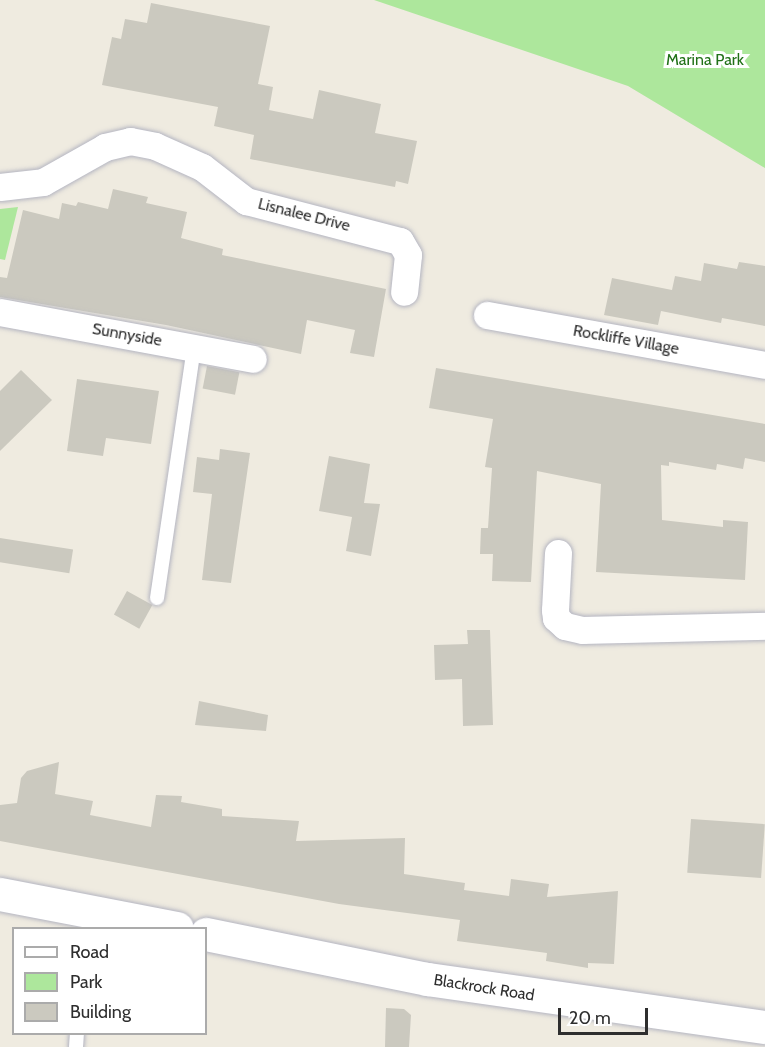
<!DOCTYPE html>
<html>
<head>
<meta charset="utf-8">
<style>
  body { margin:0 }
  #map { position:relative; width:765px; height:1047px; overflow:hidden; background:#efebe0; font-family:Cabin,sans-serif }
  div>[style] { position:absolute }
  .green>* { inset:0; background:#ade79c }
  .building>* { inset:0; background:#cbc9bf; transform-origin:0 0 }
  .roads { filter:drop-shadow(0 0 2px #b4b5c1) drop-shadow(0 0 2px #b4b5c1) }
  .lane>* { height:14px; margin:-7px; padding:0 7px; transform-origin:7px; border-radius:7px; background:#fff }
  .street>* { height:27px; margin:-13.5px; padding:0 13.5px; transform-origin:13.5px; border-radius:13.5px; background:#fff }
  .secondary>* { height:33px; margin:-16.5px; padding:0 16.5px; transform-origin:16.5px; border-radius:16.5px; background:#fff }
  span { translate:-50% -50%; white-space:nowrap; text-align:center; line-height:1.15; -webkit-text-stroke:6px #fff; paint-order:stroke }
  .park-label { font-size:16px; color:#217118 }
  .street-label { font-size:16px; color:#2e2e2e }
  .legend { position:absolute; left:12px; top:927px; width:195px; height:108px; box-sizing:border-box; background:#fff; border:2px solid #ababab; margin:0; padding:8px 10px; list-style:none; font-size:18px; color:#2e2e2e }
  .legend li { display:flex; align-items:center; gap:12px; height:30px }
  .legend b { width:30px; border:2px solid #ababab }
  .scale { position:absolute; left:558px; top:1008px; width:90px; height:27px; box-sizing:border-box; border:3px solid #2e2e2e; border-top:0; padding-left:8px; font-size:18px; line-height:21px; white-space:nowrap; color:#2e2e2e; -webkit-text-stroke:4px #fff; paint-order:stroke }
</style>
</head>
<body>
<div id="map">
  <div class="green">
    <i style="clip-path:polygon(374px 0,765px 0,765px 168px,628px 86px)"></i>
    <i style="clip-path:polygon(18px 207px,5px 260px,0 259px,0 209px)"></i>
  </div>
  <div class="building">
    <i style="clip-path:polygon(151px 3px,270px 26px,258px 84px,273px 87px,269px 110px,313px 119px,319px 90px,381px 104px,375px 133px,417px 141px,408px 184px,396px 181px,395px 187px,250px 159px,254px 135px,214px 126px,218px 107px,102px 85px,112px 37px,121px 39px,125px 19px,147px 23px)"></i>
    <i style="clip-path:polygon(113px 189px,148px 197px,146px 203px,187px 212px,181px 238px,223px 249px,222px 255px,386px 289px,374px 357px,350px 353px,355px 330px,307px 320px,301px 354px,166px 325px,0 297px,0 277px,7px 278px,23px 210px,59px 219px,62px 203px,76px 206px,78px 202px,108px 209px)"></i>
    <i style="clip-path:polygon(739px 262px,765px 266px,765px 326px,722px 318px,721px 323px,661px 311px,658px 325px,604px 315px,612px 278px,672px 290px,675px 276px,701px 281px,704px 263px,737px 269px)"></i>
    <i style="left:207px;top:366px;width:33px;height:23px;rotate:11deg"></i>
    <i style="clip-path:polygon(436px 368px,765px 424px,765px 462px,745px 458px,743px 469px,717px 464px,716px 470px,669px 462px,669px 466px,661px 465px,662px 520px,723px 527px,723px 520px,748px 522px,745px 580px,596px 572px,601px 484px,537px 471px,531px 582px,492px 581px,493px 554px,480px 554px,481px 528px,488px 528px,492px 468px,485px 467px,493px 419px,429px 408px)"></i>
    <i style="clip-path:polygon(21px 370px,52px 400px,0 451px,0 391px)"></i>
    <i style="clip-path:polygon(77px 379px,159px 391px,151px 444px,106px 438px,103px 456px,67px 451px)"></i>
    <i style="clip-path:polygon(220px 449px,250px 453px,231px 583px,202px 580px,212px 494px,193px 492px,197px 457px,219px 460px)"></i>
    <i style="clip-path:polygon(329px 456px,370px 464px,364px 503px,380px 504px,371px 556px,346px 551px,352px 517px,319px 511px)"></i>
    <i style="left:0;top:538px;width:74px;height:24px;rotate:9deg"></i>
    <i style="left:127px;top:591px;width:29px;height:27px;rotate:29deg"></i>
    <i style="clip-path:polygon(467px 630px,490px 630px,493px 725px,463px 726px,462px 679px,435px 680px,434px 645px,468px 644px)"></i>
    <i style="clip-path:polygon(199px 701px,268px 715px,266px 731px,195px 725px)"></i>
    <i style="clip-path:polygon(59px 762px,55px 794px,93px 801px,90px 815px,151px 827px,156px 795px,182px 796px,181px 802px,222px 809px,222px 816px,299px 821px,296px 841px,405px 838px,404px 874px,465px 883px,464px 890px,509px 896px,511px 879px,549px 884px,547px 897px,618px 891px,614px 964px,588px 963px,588px 968px,546px 961px,547px 953px,457px 941px,460px 920px,339px 904px,0 841px,0 805px,17px 803px,21px 778px,27px 771px)"></i>
    <i style="left:691px;top:819px;width:74px;height:54px;rotate:4deg"></i>
    <i style="clip-path:polygon(386px 1008px,404px 1009px,411px 1015px,409px 1047px,385px 1047px)"></i>
  </div>
  <div class="roads">
    <div class="lane">
      <i style="left:157px;top:598px;width:253px;rotate:-81.6deg"></i>
      <i style="left:76px;top:1047px;width:13px;rotate:-86deg"></i>
    </div>
    <div class="street">
      <i style="left:0;top:187px;width:43px;rotate:-6.6deg"></i>
      <i style="left:43px;top:182px;width:71px;rotate:-29.4deg"></i>
      <i style="left:105px;top:147px;width:26px;rotate:-13deg"></i>
      <i style="left:130px;top:141px;width:25px;rotate:11deg"></i>
      <i style="left:155px;top:146px;width:51px;rotate:24.1deg"></i>
      <i style="left:202px;top:167px;width:56px;rotate:37.7deg"></i>
      <i style="left:246px;top:201px;width:159px;rotate:14.6deg"></i>
      <i style="left:400px;top:241px;width:16px;rotate:60deg"></i>
      <i style="left:408px;top:255px;width:37px;rotate:96deg"></i>
      <i style="left:0;top:312px;width:257px;rotate:10.5deg"></i>
      <i style="left:487px;top:315px;width:282px;rotate:10.2deg"></i>
      <i style="left:558px;top:553px;width:57px;rotate:93deg"></i>
      <i style="left:555px;top:610px;width:8px;rotate:83deg"></i>
      <i style="left:556px;top:618px;width:12px;rotate:42deg"></i>
      <i style="left:565px;top:626px;width:18px;rotate:13deg"></i>
      <i style="left:583px;top:630px;width:182px;rotate:-1.3deg"></i>
    </div>
    <div class="secondary">
      <i style="left:0;top:894px;width:180px;rotate:10.9deg"></i>
      <i style="left:206px;top:934px;width:226px;rotate:11.5deg"></i>
      <i style="left:427px;top:979px;width:341px;rotate:8.1deg"></i>
    </div>
  </div>
  <div class="park-label">
    <span style="left:705px;top:60px">Marina Park</span>
  </div>
  <div class="street-label">
    <span style="left:304px;top:215px;rotate:14deg">Lisnalee Drive</span>
    <span style="left:127px;top:335px;rotate:10deg">Sunnyside</span>
    <span style="left:626px;top:340px;rotate:10deg">Rockliffe Village</span>
    <span style="left:484px;top:988px;rotate:9deg">Blackrock Road</span>
  </div>
  <ul class="legend">
  <li><b style="height:8px;background:#fff"></b>Road</li>
  <li><b style="height:16px;background:#ade79c"></b>Park</li>
  <li><b style="height:16px;background:#cbc9bf"></b>Building</li>
  </ul>
  <div class="scale">20 m</div>
</div>
</body>
</html>
